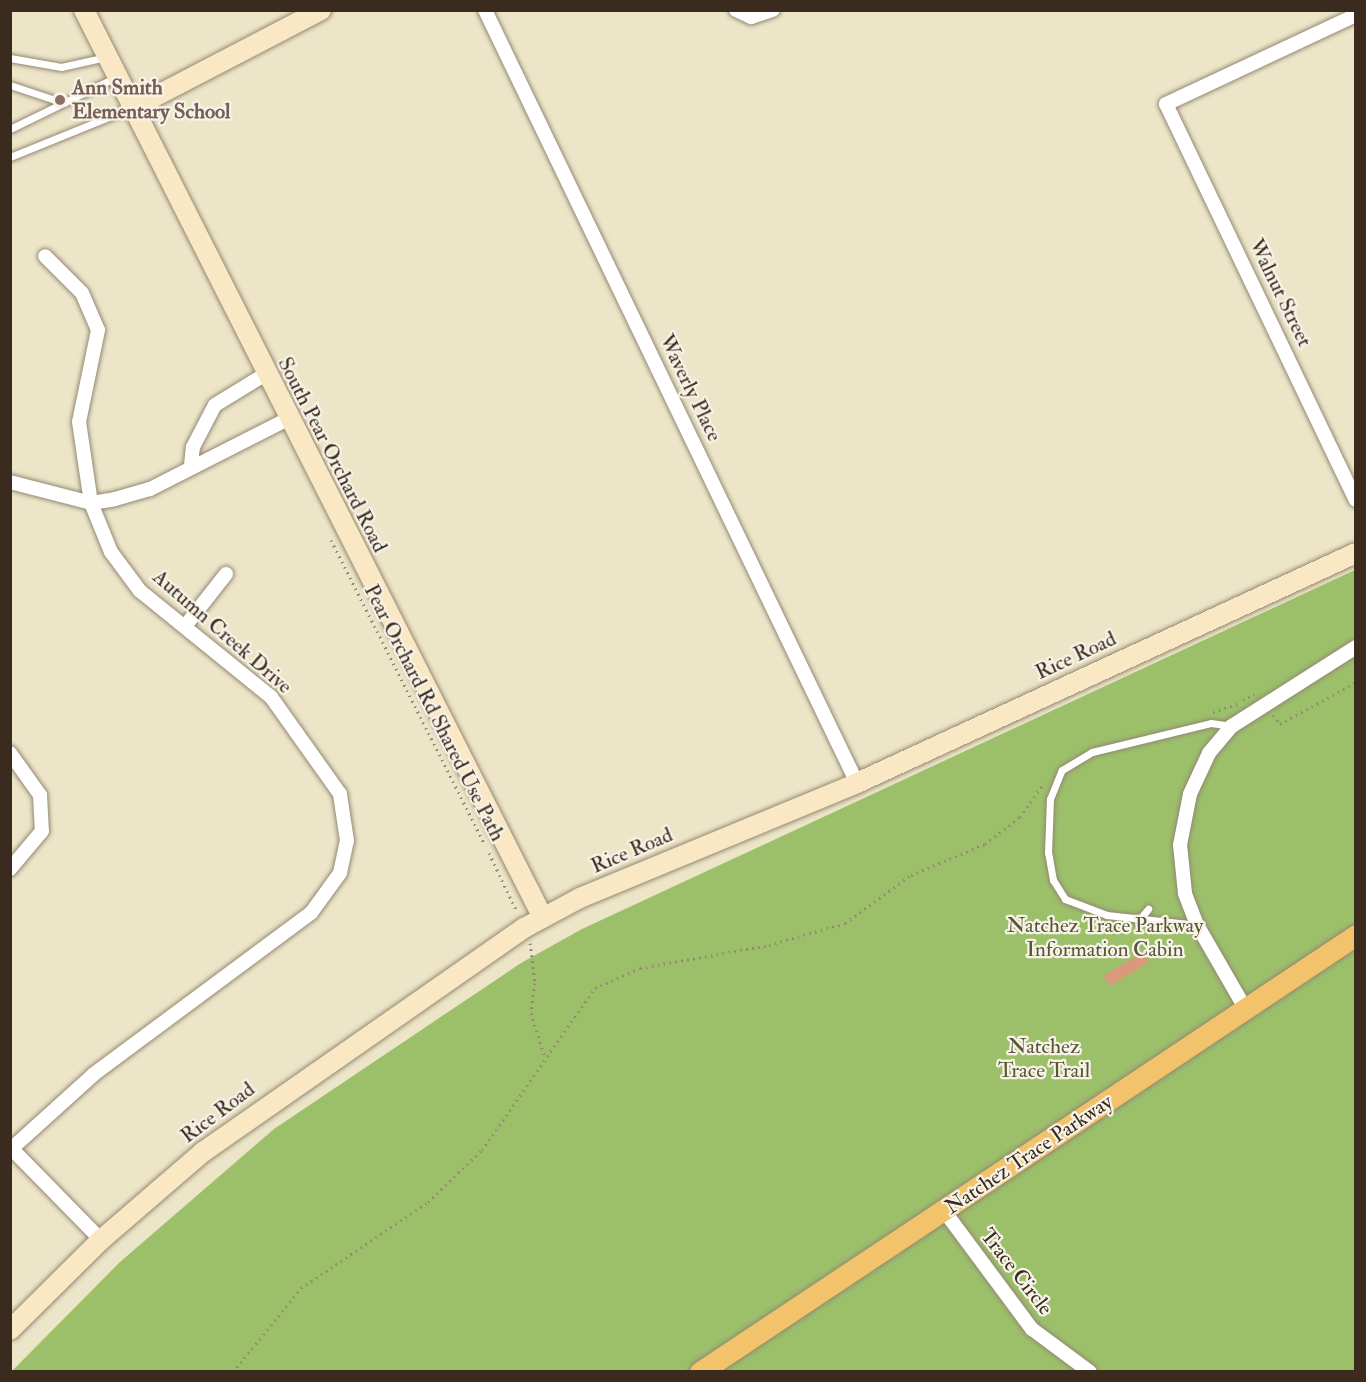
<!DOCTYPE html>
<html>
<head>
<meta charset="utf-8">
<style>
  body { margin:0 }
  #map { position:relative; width:1366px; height:1382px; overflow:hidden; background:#ece5c8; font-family:"IM FELL Double Pica",serif }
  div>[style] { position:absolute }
  .green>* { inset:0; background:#9cc06a }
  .building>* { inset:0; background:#da997a; transform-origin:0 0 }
  .path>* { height:3px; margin-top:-1.5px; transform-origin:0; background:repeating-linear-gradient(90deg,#948873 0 1.5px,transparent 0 6px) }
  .roads { filter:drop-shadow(0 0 2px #948873) drop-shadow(0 0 2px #948873) }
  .lane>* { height:7px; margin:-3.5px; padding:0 3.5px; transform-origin:3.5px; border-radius:3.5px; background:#fff }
  .street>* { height:14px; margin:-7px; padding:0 7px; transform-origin:7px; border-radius:7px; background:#fff }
  .secondary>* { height:20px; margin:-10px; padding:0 10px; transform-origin:10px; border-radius:10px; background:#fae7c3 }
  .primary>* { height:21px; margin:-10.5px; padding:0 10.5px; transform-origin:10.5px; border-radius:10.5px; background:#f2c36a }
  .dots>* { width:16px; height:16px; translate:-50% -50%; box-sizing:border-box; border:3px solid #f7f3e8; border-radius:50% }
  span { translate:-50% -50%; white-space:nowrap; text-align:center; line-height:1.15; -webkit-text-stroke:4.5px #f7f3e8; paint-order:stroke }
  .education-label { font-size:21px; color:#785e54; font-weight:700 }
  .left { translate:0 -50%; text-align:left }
  .street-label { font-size:21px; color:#3b2a1e }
  .park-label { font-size:21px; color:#585735 }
  .frame { position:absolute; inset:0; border:12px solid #3b2a1e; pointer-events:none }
</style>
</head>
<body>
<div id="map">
  <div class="green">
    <i style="clip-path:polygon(1355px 570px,1355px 1371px,11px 1372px,120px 1262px,274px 1129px,521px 963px,582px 929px)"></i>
  </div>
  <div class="building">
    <i style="left:1143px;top:952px;width:12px;height:46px;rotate:59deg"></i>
  </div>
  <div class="path">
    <i style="left:331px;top:540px;width:342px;rotate:63.2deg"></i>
    <i style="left:1243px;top:700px;width:13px;rotate:-27deg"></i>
    <i style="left:1213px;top:712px;width:26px;rotate:-18deg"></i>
    <i style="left:1273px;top:715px;width:11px;rotate:52deg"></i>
    <i style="left:1280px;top:724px;width:87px;rotate:-28.9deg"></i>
    <i style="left:489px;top:853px;width:65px;rotate:64.6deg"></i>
    <i style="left:530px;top:943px;width:40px;rotate:82.9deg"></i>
    <i style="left:535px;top:983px;width:30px;rotate:98deg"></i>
    <i style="left:531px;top:1013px;width:47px;rotate:72.7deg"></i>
    <i style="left:233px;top:1372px;width:108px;rotate:-51deg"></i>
    <i style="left:301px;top:1288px;width:153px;rotate:-34.1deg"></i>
    <i style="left:428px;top:1202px;width:75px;rotate:-43.9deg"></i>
    <i style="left:482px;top:1150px;width:198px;rotate:-55.1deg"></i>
    <i style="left:595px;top:988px;width:49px;rotate:-24deg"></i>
    <i style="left:640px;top:968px;width:131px;rotate:-10.1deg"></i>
    <i style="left:769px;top:945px;width:79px;rotate:-16.1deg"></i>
    <i style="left:845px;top:923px;width:82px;rotate:-36deg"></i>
    <i style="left:911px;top:875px;width:80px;rotate:-22.7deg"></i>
    <i style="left:985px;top:844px;width:44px;rotate:-37.6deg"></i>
    <i style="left:1020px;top:817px;width:42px;rotate:-54.8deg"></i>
  </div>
  <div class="roads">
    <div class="lane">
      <i style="left:10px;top:58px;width:52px;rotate:10deg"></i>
      <i style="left:61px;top:67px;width:46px;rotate:-12.5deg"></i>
      <i style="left:10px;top:85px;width:57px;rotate:18.4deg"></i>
      <i style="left:10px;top:129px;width:118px;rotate:-26.1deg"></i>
      <i style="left:10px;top:157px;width:127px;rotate:-22.1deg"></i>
      <i style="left:1138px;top:921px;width:16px;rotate:-50deg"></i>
      <i style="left:1197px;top:925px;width:91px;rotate:-173.7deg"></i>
      <i style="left:1107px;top:915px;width:45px;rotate:-159.1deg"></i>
      <i style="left:1065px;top:899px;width:22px;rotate:-122deg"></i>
      <i style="left:1053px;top:880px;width:27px;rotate:-100deg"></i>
      <i style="left:1048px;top:853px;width:54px;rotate:-87.9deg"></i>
      <i style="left:1050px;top:799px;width:31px;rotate:-68deg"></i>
      <i style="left:1062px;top:770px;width:35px;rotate:-31deg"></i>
      <i style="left:1092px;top:752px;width:122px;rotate:-13.7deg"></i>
      <i style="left:1211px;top:723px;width:21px;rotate:8deg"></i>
    </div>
    <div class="street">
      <i style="left:485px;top:10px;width:858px;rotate:64.3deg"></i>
      <i style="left:736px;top:10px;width:17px;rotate:25deg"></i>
      <i style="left:751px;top:17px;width:23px;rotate:-18deg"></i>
      <i style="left:1356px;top:15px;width:210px;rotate:154.9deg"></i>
      <i style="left:1166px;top:104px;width:439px;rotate:64.4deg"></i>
      <i style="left:191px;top:465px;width:18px;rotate:-84deg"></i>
      <i style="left:193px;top:447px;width:47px;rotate:-62.4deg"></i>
      <i style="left:215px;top:405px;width:57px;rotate:-31.5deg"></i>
      <i style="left:10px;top:482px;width:84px;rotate:14.5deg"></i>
      <i style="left:91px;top:503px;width:24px;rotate:-9deg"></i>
      <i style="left:115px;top:499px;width:36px;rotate:-16deg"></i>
      <i style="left:150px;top:489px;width:153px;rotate:-26.9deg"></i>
      <i style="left:186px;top:625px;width:65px;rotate:-51.9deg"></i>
      <i style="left:10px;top:753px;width:52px;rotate:54.5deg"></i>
      <i style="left:40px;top:795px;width:36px;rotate:87deg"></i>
      <i style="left:42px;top:831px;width:50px;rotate:130.1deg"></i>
      <i style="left:1245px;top:1008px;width:96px;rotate:-120deg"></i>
      <i style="left:1197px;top:925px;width:34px;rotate:-111deg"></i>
      <i style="left:1185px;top:893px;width:48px;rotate:-95.9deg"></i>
      <i style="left:1180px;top:845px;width:52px;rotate:-78.9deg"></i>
      <i style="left:1190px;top:794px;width:45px;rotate:-65.1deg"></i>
      <i style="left:1209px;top:753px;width:35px;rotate:-50deg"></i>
      <i style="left:1232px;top:726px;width:147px;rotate:-32.5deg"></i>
      <i style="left:10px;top:1147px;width:130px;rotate:45.6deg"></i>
      <i style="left:10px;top:1150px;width:113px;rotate:-42.1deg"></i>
      <i style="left:94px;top:1074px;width:270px;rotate:-36.6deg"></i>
      <i style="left:311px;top:913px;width:49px;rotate:-54.1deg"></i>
      <i style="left:340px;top:873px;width:33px;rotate:-78deg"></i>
      <i style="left:347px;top:841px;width:48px;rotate:-98.5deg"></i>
      <i style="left:340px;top:794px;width:119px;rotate:-125.4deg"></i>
      <i style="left:271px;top:697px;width:169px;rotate:-141deg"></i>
      <i style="left:140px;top:591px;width:49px;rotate:-126.6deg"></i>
      <i style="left:111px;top:552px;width:53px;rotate:-112.2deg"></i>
      <i style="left:91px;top:503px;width:82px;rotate:-98.4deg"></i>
      <i style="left:79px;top:422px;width:94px;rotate:-78.3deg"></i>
      <i style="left:98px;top:330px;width:40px;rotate:-113.4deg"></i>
      <i style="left:82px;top:293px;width:52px;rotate:-135deg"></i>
      <i style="left:945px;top:1212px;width:146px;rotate:53.4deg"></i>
      <i style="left:1032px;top:1329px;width:72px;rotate:36.6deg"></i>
    </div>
    <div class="secondary">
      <i style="left:84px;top:10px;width:1017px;rotate:63.18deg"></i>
      <i style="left:131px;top:109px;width:214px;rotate:-27.5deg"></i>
      <i style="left:10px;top:1330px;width:128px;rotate:-44.7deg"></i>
      <i style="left:101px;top:1240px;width:135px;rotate:-40.8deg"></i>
      <i style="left:203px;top:1152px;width:391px;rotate:-34.9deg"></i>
      <i style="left:524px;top:928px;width:64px;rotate:-28.2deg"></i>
      <i style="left:580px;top:898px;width:300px;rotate:-22.5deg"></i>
      <i style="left:857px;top:783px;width:549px;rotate:-24.75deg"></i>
    </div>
    <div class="primary">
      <i style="left:700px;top:1372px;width:788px;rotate:-33.67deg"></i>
    </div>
  </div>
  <div class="dots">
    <i style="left:60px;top:100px;background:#8d6e63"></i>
  </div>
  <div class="education-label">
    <span class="left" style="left:72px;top:100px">Ann Smith<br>Elementary School</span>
  </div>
  <div class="street-label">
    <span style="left:1280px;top:293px;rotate:64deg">Walnut Street</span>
    <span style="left:690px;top:388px;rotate:64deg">Waverly Place</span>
    <span style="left:332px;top:455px;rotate:63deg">South Pear Orchard Road</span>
    <span style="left:222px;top:632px;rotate:41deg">Autumn Creek Drive</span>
    <span style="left:1076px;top:656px;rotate:-25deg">Rice Road</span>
    <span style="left:434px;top:713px;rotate:63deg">Pear Orchard Rd Shared Use Path</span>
    <span style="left:632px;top:851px;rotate:-23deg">Rice Road</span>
    <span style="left:218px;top:1113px;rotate:-37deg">Rice Road</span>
    <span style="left:1029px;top:1155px;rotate:-34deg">Natchez Trace Parkway</span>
    <span style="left:1016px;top:1272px;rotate:52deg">Trace Circle</span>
  </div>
  <div class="park-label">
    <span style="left:1105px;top:938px">Natchez Trace Parkway<br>Information Cabin</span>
    <span style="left:1044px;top:1059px">Natchez<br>Trace Trail</span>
  </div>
  <div class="frame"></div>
</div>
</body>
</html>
